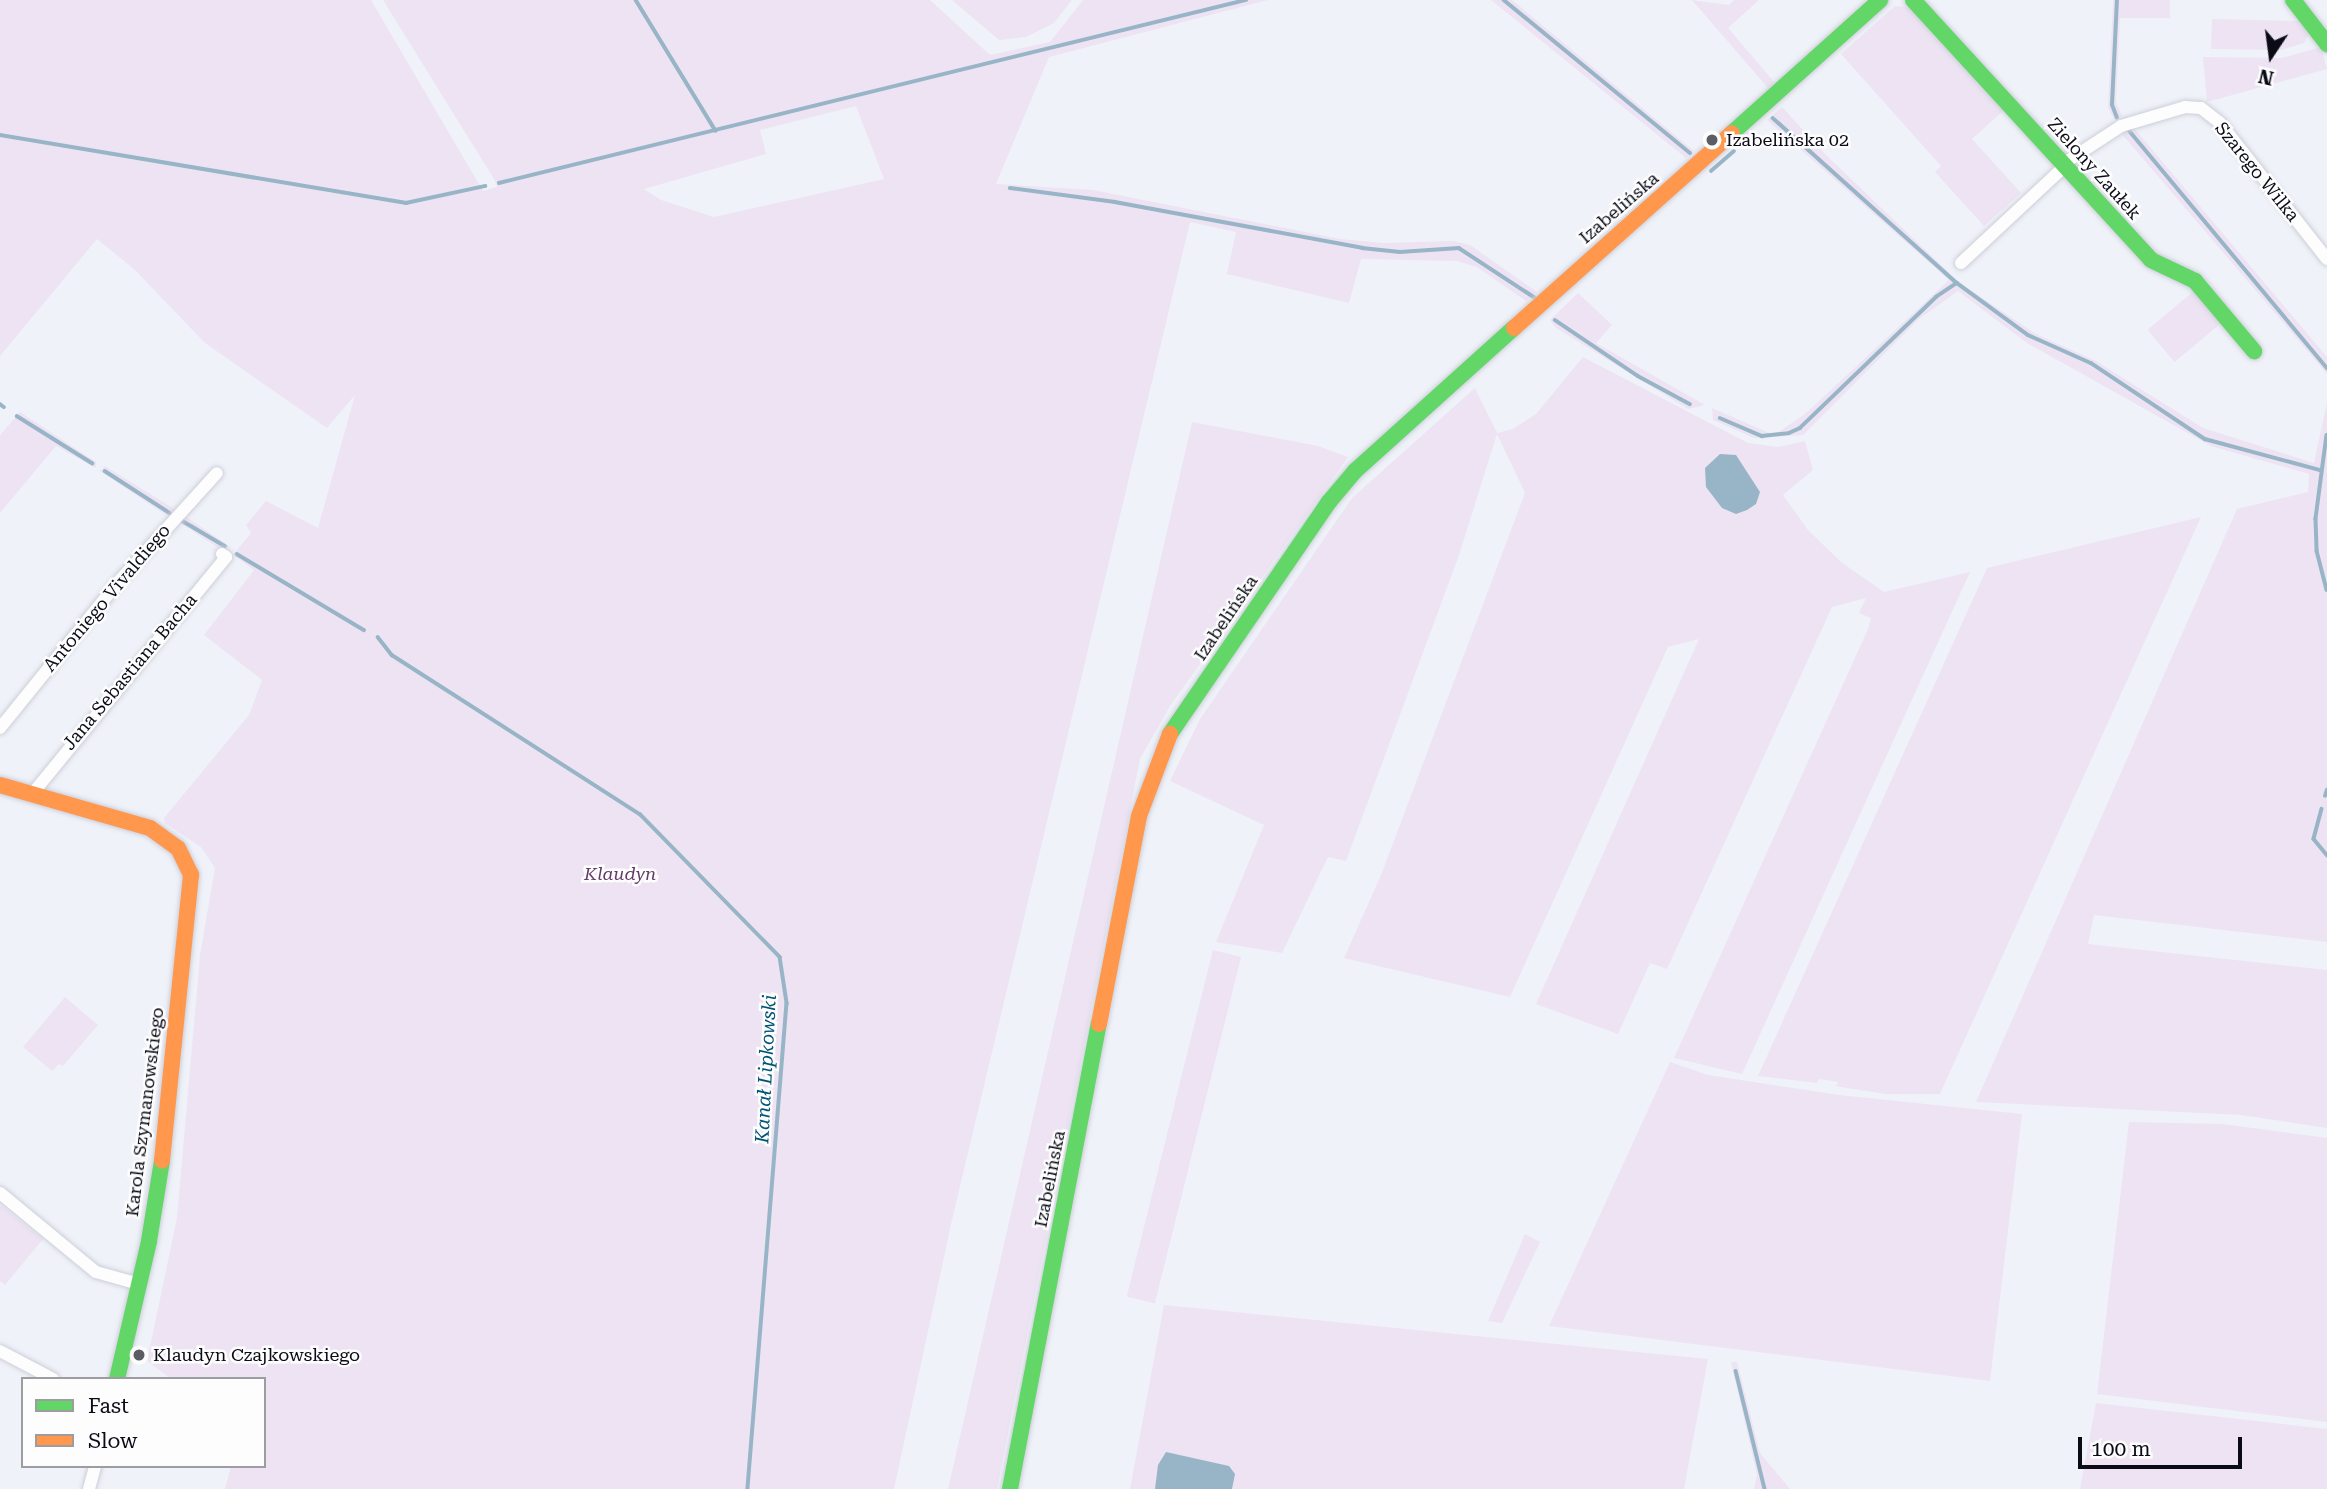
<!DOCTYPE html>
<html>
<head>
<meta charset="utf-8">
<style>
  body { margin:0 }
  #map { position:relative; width:2327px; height:1489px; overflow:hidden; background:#f0f2f9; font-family:"Roboto Serif",serif }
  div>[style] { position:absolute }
  .green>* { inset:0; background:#ede3f3; transform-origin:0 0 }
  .water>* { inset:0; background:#98b5c7 }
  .stream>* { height:3.5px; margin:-1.75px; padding:0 1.75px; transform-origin:1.75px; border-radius:1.75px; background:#98b5c7 }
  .roads { filter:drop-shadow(0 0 2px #cdcfd9) drop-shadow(0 0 2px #cdcfd9) }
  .street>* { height:12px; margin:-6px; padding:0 6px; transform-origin:6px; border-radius:6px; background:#fdfdfe }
  .fast>* { height:16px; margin:-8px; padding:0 8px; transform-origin:8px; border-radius:8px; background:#63d668 }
  .slow>* { height:16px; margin:-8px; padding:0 8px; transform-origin:8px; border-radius:8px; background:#ff974d }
  .dots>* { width:19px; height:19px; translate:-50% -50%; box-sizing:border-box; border:4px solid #fdfdfd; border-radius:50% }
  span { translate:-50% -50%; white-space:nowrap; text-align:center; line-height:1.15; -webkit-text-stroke:5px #fdfdfd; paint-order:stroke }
  .poi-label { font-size:18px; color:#0a0b17 }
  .left { translate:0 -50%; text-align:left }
  .street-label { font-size:18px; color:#0a0b17 }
  .park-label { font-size:18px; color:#623b68; font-style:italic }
  .water-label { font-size:19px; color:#005473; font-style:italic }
  .legend { position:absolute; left:21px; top:1377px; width:245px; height:91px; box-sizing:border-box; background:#fdfdfd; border:2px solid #9c9ca1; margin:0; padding:9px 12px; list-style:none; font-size:21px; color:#0a0b17 }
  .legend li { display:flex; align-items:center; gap:14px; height:35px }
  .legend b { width:35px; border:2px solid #9c9ca1 }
  .north { position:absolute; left:2236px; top:21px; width:70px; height:70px; -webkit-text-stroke:5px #fdfdfd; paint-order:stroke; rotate:193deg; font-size:19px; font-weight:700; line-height:28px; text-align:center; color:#0a0b17 }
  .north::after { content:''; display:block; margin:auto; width:24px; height:32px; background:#0a0b17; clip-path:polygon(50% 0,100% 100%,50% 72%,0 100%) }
  .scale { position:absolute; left:2078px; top:1437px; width:164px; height:32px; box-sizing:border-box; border:4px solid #0a0b17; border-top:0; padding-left:9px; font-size:21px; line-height:24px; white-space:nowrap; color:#0a0b17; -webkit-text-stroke:5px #fdfdfd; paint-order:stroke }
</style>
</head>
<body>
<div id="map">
  <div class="green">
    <i style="clip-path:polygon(evenodd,0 0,371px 0,483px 191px,497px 187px,494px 179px,383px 0,930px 0,990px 55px,1050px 42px,1083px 0,1268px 0,1049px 57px,996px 184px,1093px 190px,1340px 239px,1384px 243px,1453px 241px,1470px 245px,1537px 292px,1526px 301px,1477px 267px,1457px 261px,1361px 259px,1349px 303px,1227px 274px,1236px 232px,1190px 222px,952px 1220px,894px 1489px,225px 1489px,231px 1466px,264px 1466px,264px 1379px,171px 1379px,147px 1361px,177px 1218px,200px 955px,215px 868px,201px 847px,165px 823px,164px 818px,249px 715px,262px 680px,204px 635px,254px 570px,233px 555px,251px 533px,246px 525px,266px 501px,318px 528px,355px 395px,327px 428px,205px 343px,134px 269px,97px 239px,0 356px,0 0,856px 106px,884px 179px,714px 217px,661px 200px,644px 189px,766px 154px,760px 130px,856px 106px)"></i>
    <i style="clip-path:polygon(952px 0,1072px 0,1054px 23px,1026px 37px,999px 40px)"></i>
    <i style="clip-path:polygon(1491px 0,1512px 0,1694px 151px,1686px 158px)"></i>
    <i style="clip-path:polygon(1692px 0,1729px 5px,1734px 0,1759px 0,1728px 28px,1775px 83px,1768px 88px)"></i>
    <i style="clip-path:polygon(2113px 0,2170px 0,2170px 18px,2120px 18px,2116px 102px,2122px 116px,2114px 119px,2108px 108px)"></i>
    <i style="clip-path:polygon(1895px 6px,1908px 7px,2003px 111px,1972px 139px,2021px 193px,1984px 226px,1935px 172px,1941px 166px,1841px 54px)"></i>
    <i style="clip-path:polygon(2212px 19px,2303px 21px,2311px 30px,2304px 43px,2281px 50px,2211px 49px)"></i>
    <i style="clip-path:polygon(2321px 47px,2327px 69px,2207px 102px,2203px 57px,2282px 58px)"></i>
    <i style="clip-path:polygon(1782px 107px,1827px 156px,1960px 283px,2036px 334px,2096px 361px,2203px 428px,2314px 463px,2327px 402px,2327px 942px,2094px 915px,2088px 944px,2327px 970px,2327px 1128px,2241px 1115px,1976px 1102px,2237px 509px,2308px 492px,2309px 474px,2211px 446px,2027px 343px,1958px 291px,1919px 319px,1803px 435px,1754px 438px,1713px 420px,1712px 408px,1774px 435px,1805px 414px,1949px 280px,1767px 120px)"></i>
    <i style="clip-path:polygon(2134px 128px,2327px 357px,2327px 374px,2121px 133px)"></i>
    <i style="left:2195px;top:290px;width:42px;height:62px;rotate:50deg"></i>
    <i style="clip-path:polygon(1578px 293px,1612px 325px,1596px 343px,1705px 405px,1688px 409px,1556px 328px,1550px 320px)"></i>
    <i style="clip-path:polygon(1583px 357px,1748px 443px,1778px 447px,1805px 441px,1813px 470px,1783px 495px,1808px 530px,1841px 562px,1884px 592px,1970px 572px,1742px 1074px,1674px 1058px,1868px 629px,1871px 618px,1859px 613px,1866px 598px,1832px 607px,1667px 969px,1650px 963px,1618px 1034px,1536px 1004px,1699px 639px,1668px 647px,1510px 997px,1344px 958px,1381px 875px,1525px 493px,1497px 434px,1459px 555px,1346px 861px,1328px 857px,1282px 953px,1216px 942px,1264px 825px,1170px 781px,1200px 719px,1352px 498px,1475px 388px,1497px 433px,1513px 429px,1536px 414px)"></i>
    <i style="clip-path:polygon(20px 412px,96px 462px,96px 468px,56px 446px,0 513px,0 435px)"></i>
    <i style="clip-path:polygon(1192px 422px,1318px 446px,1348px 457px,1170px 706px,1140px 759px,997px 1489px,948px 1489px)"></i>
    <i style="clip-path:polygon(105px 466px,176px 510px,169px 517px,100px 471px)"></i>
    <i style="clip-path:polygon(182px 514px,229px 546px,225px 552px,177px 521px)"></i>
    <i style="clip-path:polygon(2201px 517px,1940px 1094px,1885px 1094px,1835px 1086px,1839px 1082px,1819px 1079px,1817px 1083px,1758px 1076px,1987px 568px)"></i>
    <i style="left:1213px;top:950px;width:29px;height:357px;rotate:14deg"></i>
    <i style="clip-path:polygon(65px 997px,98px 1025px,63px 1066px,59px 1064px,52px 1071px,23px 1047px)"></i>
    <i style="clip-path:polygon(1670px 1062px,1708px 1075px,1839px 1095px,2022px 1114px,1990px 1381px,1549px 1326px)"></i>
    <i style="clip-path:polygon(2129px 1122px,2223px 1124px,2327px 1138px,2327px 1422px,2097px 1394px)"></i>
    <i style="clip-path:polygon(0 1205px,43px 1239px,5px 1285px,0 1281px)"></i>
    <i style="clip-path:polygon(1525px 1234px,1540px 1242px,1502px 1323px,1488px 1321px)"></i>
    <i style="clip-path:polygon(1164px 1305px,1708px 1359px,1684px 1489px,1130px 1489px)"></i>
    <i style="clip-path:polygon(1731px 1362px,1737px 1362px,1760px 1453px,1790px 1489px,1754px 1489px,1757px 1475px)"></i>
    <i style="clip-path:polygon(2096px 1403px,2327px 1429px,2327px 1489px,2080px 1489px)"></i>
  </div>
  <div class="water">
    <i style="clip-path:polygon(1720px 454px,1736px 455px,1760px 492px,1756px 504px,1747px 510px,1736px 514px,1722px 508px,1706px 487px,1705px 468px)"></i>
    <i style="clip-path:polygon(1166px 1452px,1229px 1466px,1235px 1474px,1232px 1489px,1155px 1489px,1158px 1465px)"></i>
  </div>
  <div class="stream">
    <i style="left:636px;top:0;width:153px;rotate:58.6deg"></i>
    <i style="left:1504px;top:0;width:241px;rotate:39.4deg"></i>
    <i style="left:1773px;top:118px;width:247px;rotate:41.9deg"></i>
    <i style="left:1957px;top:283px;width:88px;rotate:36.2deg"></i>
    <i style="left:2028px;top:335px;width:69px;rotate:24deg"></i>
    <i style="left:2091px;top:363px;width:137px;rotate:33.7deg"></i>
    <i style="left:2205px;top:439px;width:119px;rotate:15.1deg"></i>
    <i style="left:2117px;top:118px;width:14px;rotate:-111deg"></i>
    <i style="left:2112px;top:105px;width:105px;rotate:-87.3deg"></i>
    <i style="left:2128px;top:129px;width:311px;rotate:50.2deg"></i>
    <i style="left:0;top:135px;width:412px;rotate:9.5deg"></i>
    <i style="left:406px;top:203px;width:81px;rotate:-12.1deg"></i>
    <i style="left:1711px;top:171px;width:30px;rotate:-41deg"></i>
    <i style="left:499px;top:183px;width:769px;rotate:-13.77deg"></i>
    <i style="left:1010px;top:188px;width:106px;rotate:7.6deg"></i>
    <i style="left:1115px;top:202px;width:251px;rotate:10.5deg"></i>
    <i style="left:1362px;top:248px;width:38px;rotate:6deg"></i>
    <i style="left:1400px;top:252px;width:59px;rotate:-3.9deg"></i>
    <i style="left:1459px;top:248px;width:90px;rotate:33.2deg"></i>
    <i style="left:1555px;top:320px;width:100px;rotate:34deg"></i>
    <i style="left:1638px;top:376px;width:59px;rotate:28.3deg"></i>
    <i style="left:0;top:404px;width:5px;rotate:37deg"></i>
    <i style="left:17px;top:416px;width:89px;rotate:32.1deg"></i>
    <i style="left:1720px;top:418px;width:46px;rotate:23.2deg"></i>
    <i style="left:1762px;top:436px;width:27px;rotate:-6deg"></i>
    <i style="left:1789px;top:433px;width:12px;rotate:-24deg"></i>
    <i style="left:1800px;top:428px;width:189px;rotate:-43.9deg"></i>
    <i style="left:1936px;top:297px;width:25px;rotate:-34deg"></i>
    <i style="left:2327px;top:435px;width:85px;rotate:97.5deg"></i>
    <i style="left:2316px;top:519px;width:32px;rotate:88deg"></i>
    <i style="left:2317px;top:551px;width:40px;rotate:75.6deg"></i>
    <i style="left:105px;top:471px;width:77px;rotate:32.9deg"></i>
    <i style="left:181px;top:520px;width:51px;rotate:30.6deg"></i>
    <i style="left:237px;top:554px;width:148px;rotate:30.9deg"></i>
    <i style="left:378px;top:637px;width:23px;rotate:52deg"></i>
    <i style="left:392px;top:655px;width:295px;rotate:32.7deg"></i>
    <i style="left:640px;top:814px;width:200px;rotate:45.6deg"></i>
    <i style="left:780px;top:957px;width:47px;rotate:81.3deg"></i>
    <i style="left:787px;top:1003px;width:488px;rotate:94.6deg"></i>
    <i style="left:2325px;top:796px;width:6px;rotate:-72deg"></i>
    <i style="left:2322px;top:809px;width:31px;rotate:105deg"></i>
    <i style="left:2314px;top:839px;width:21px;rotate:51deg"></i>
    <i style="left:1736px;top:1371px;width:122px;rotate:76.2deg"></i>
  </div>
  <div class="roads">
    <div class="street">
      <i style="left:2063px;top:164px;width:69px;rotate:-33.2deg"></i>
      <i style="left:2121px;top:126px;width:67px;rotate:-16.5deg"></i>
      <i style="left:2185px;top:107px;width:16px;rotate:4deg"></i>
      <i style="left:2201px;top:108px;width:24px;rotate:38deg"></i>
      <i style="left:2220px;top:123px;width:173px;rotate:51.8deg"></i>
      <i style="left:1961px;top:263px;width:142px;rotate:-43deg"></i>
      <i style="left:0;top:728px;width:191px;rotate:-51deg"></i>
      <i style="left:120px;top:580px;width:144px;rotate:-47.8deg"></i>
      <i style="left:33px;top:793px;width:305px;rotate:-50.7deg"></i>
      <i style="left:226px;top:557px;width:5px;rotate:-143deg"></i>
      <i style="left:0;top:1193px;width:124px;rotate:39.5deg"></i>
      <i style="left:96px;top:1272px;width:45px;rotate:15.6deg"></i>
      <i style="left:0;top:1351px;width:60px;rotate:27.8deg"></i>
      <i style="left:89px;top:1489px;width:24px;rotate:-75deg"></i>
    </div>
    <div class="fast">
      <i style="left:1913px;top:0;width:352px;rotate:47.5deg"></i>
      <i style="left:2151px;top:260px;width:49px;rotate:25.5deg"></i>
      <i style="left:2195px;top:281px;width:92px;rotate:49.9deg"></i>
      <i style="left:2293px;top:0;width:56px;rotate:52.3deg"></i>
      <i style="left:1732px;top:133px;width:199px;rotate:-41.9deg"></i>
      <i style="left:1170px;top:734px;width:280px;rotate:-55.6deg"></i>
      <i style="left:1328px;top:503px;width:42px;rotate:-49.8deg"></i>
      <i style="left:1355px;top:471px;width:214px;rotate:-42deg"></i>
      <i style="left:117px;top:1379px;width:142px;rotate:-76.9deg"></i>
      <i style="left:149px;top:1241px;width:81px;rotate:-80.8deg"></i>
      <i style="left:1010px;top:1489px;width:473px;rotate:-79.2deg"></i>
    </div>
    <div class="slow">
      <i style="left:1514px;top:328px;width:292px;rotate:-41.8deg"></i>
      <i style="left:0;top:785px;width:156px;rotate:16deg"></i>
      <i style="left:150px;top:828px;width:34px;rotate:36deg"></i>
      <i style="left:178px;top:848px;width:30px;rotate:64deg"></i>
      <i style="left:191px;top:875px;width:287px;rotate:95.8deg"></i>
      <i style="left:1099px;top:1024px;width:212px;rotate:-79.1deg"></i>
      <i style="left:1139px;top:816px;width:88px;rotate:-69.3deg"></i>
    </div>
  </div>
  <div class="dots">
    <i style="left:1712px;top:140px;background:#5a5c66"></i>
    <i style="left:139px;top:1355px;background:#5a5c66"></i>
  </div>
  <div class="poi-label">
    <span class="left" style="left:1726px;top:140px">Izabelińska 02</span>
    <span class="left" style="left:153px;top:1355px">Klaudyn Czajkowskiego</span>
  </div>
  <div class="street-label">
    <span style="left:2094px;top:169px;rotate:48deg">Zielony Zaułek</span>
    <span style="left:2257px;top:172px;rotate:51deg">Szarego Wilka</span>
    <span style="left:1619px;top:208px;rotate:-41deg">Izabelińska</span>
    <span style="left:107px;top:598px;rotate:-50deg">Antoniego Vivaldiego</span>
    <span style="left:1226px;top:618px;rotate:-56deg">Izabelińska</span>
    <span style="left:130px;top:672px;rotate:-50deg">Jana Sebastiana Bacha</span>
    <span style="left:145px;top:1112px;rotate:-83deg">Karola Szymanowskiego</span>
    <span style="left:1050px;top:1179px;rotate:-79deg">Izabelińska</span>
  </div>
  <div class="park-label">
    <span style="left:620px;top:874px">Klaudyn</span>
  </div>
  <div class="water-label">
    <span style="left:766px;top:1069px;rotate:-87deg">Kanał Lipkowski</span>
  </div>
  <ul class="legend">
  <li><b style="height:9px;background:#63d668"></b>Fast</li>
  <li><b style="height:9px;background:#ff974d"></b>Slow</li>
  </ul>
  <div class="north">N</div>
  <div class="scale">100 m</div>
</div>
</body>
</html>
